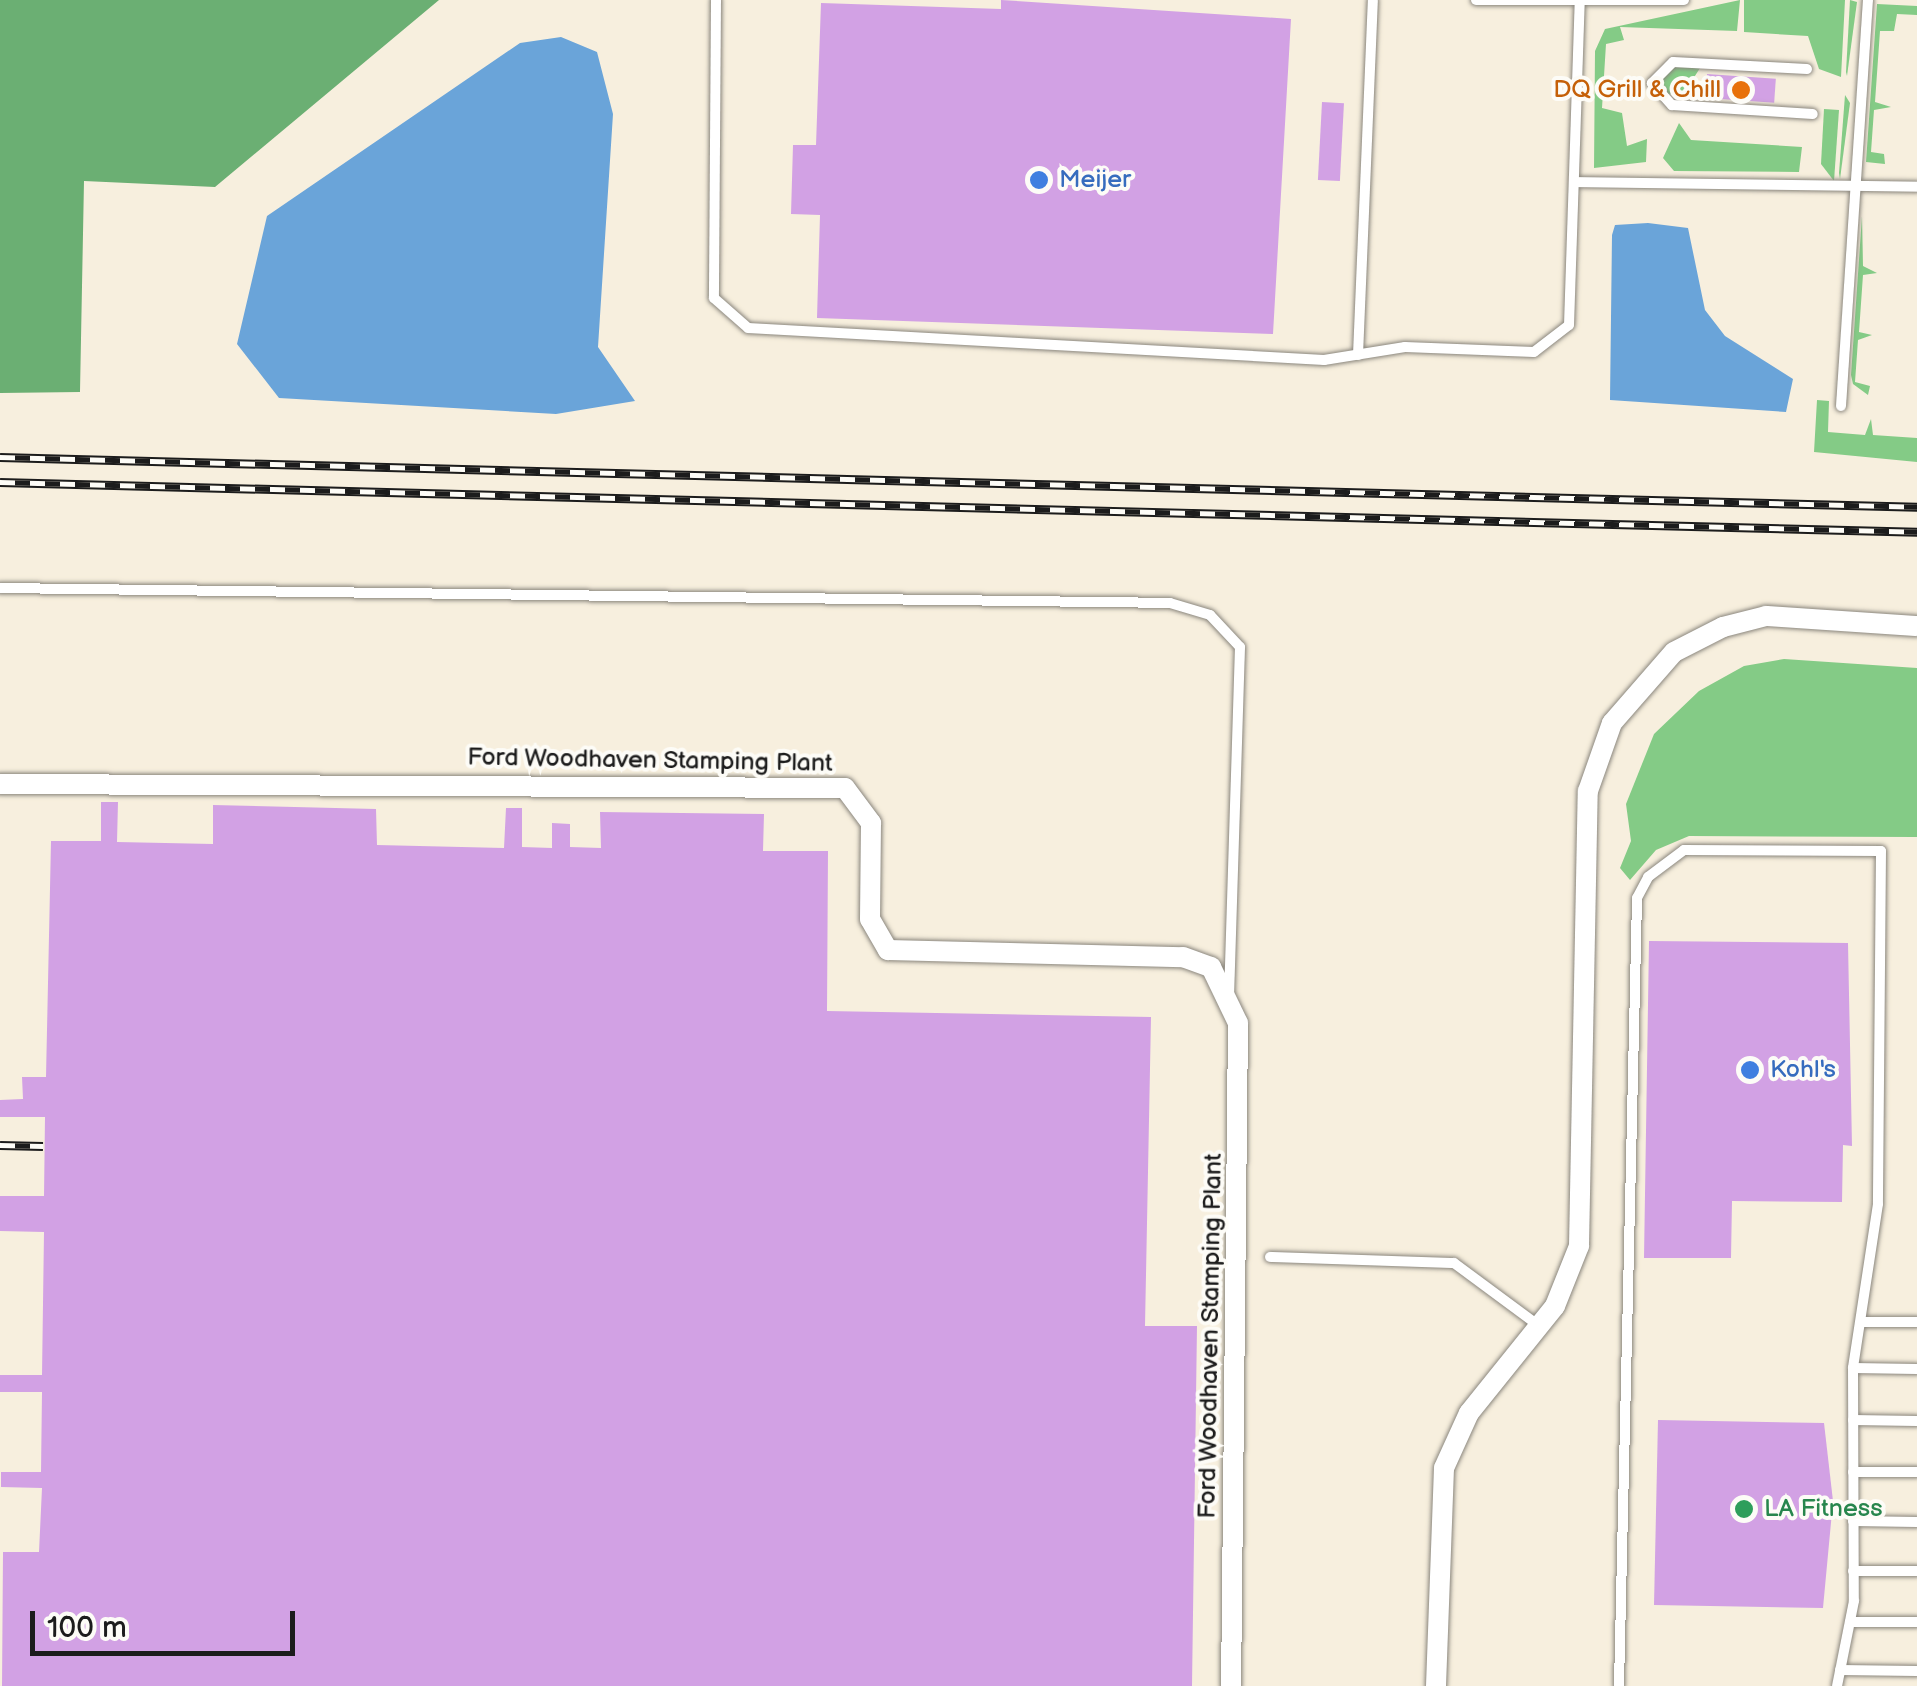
<!DOCTYPE html>
<html>
<head>
<meta charset="utf-8">
<style>
  body { margin:0 }
  #map { position:relative; width:1917px; height:1686px; overflow:hidden; background:#f7efde; font-family:"Balsamiq Sans",sans-serif }
  div>[style] { position:absolute }
  .green>* { inset:0; background:#84cb86 }
  .forest>* { inset:0; background:#6baf73 }
  .water>* { inset:0; background:#6aa4d9 }
  .building>* { inset:0; background:#d2a1e4; transform-origin:0 0 }
  .roads { filter:drop-shadow(0 0 2px #8a867d) drop-shadow(0 0 2px #8a867d) }
  .service>* { height:10px; margin:-5px; padding:0 5px; transform-origin:5px; border-radius:5px; background:#fff }
  .minor>* { height:20px; margin:-10px; padding:0 10px; transform-origin:10px; border-radius:10px; background:#fff }
  .rail>* { height:9px; margin-top:-4.5px; transform-origin:0; background:repeating-linear-gradient(90deg,#fdfcf7 0 15px,#1c1c1c 0 30px); box-sizing:border-box; border-block:2px solid #1c1c1c }
  .dots>* { width:28px; height:28px; translate:-50% -50%; box-sizing:border-box; border:5px solid #fdfcf7; border-radius:50% }
  span { translate:-50% -50%; white-space:nowrap; text-align:center; line-height:1.15; -webkit-text-stroke:8px #fdfcf7; paint-order:stroke }
  .food-label { font-size:25px; color:#c56008 }
  .right { translate:-100% -50%; text-align:right }
  .shop-label { font-size:25px; color:#366cbe }
  .left { translate:0 -50%; text-align:left }
  .street-label { font-size:25px; color:#1c1c1c }
  .leisure-label { font-size:25px; color:#27864d }
  .scale { position:absolute; left:30px; top:1611px; width:265px; height:45px; box-sizing:border-box; border:5px solid #1c1c1c; border-top:0; padding-left:12px; font-size:30px; line-height:35px; white-space:nowrap; color:#1c1c1c; -webkit-text-stroke:8px #fdfcf7; paint-order:stroke }
</style>
</head>
<body>
<div id="map">
  <div class="green">
    <i style="clip-path:polygon(1740px 0,1737px 31px,1620px 27px,1624px 40px,1606px 44px,1602px 108px,1622px 113px,1627px 146px,1647px 139px,1646px 162px,1594px 168px,1595px 51px,1605px 29px)"></i>
    <i style="clip-path:polygon(1744px 0,1845px 0,1841px 77px,1819px 69px,1808px 36px,1744px 32px)"></i>
    <i style="clip-path:polygon(1850px 0,1857px 2px,1847px 76px,1846px 72px)"></i>
    <i style="clip-path:polygon(1877px 4px,1917px 6px,1917px 15px,1897px 14px,1894px 31px,1880px 31px,1875px 102px,1891px 107px,1874px 110px,1871px 152px,1884px 154px,1885px 164px,1866px 162px)"></i>
    <i style="clip-path:polygon(1672px 66px,1700px 68px,1688px 87px,1694px 102px,1684px 92px,1661px 95px,1658px 77px)"></i>
    <i style="clip-path:polygon(1845px 95px,1850px 103px,1840px 179px,1839px 173px)"></i>
    <i style="clip-path:polygon(1824px 109px,1839px 110px,1834px 181px,1821px 164px)"></i>
    <i style="clip-path:polygon(1679px 123px,1691px 140px,1802px 147px,1799px 172px,1674px 171px,1663px 158px)"></i>
    <i style="clip-path:polygon(1862px 216px,1863px 266px,1877px 273px,1863px 275px,1859px 332px,1872px 335px,1858px 340px,1855px 382px,1870px 386px,1868px 395px,1853px 384px,1851px 375px)"></i>
    <i style="clip-path:polygon(1817px 400px,1829px 401px,1828px 432px,1865px 435px,1871px 419px,1873px 435px,1917px 438px,1917px 462px,1814px 452px)"></i>
    <i style="clip-path:polygon(1784px 659px,1917px 668px,1917px 837px,1689px 836px,1656px 850px,1630px 880px,1620px 868px,1631px 841px,1626px 804px,1654px 734px,1699px 691px,1744px 666px)"></i>
  </div>
  <div class="forest">
    <i style="clip-path:polygon(0 0,439px 0,215px 187px,84px 181px,80px 392px,0 393px)"></i>
  </div>
  <div class="water">
    <i style="clip-path:polygon(561px 37px,597px 52px,613px 114px,598px 347px,635px 401px,556px 414px,279px 398px,237px 344px,267px 216px,520px 43px)"></i>
    <i style="clip-path:polygon(1648px 223px,1688px 228px,1705px 310px,1725px 336px,1793px 379px,1786px 412px,1610px 400px,1612px 235px,1615px 225px)"></i>
  </div>
  <div class="building">
    <i style="clip-path:polygon(1001px 0,1291px 19px,1273px 334px,817px 318px,820px 215px,791px 214px,793px 145px,816px 145px,821px 3px,1001px 9px)"></i>
    <i style="left:1707px;top:74px;width:69px;height:24px;rotate:4deg"></i>
    <i style="left:1322px;top:102px;width:22px;height:78px;rotate:3deg"></i>
    <i style="clip-path:polygon(101px 802px,118px 802px,117px 842px,213px 844px,213px 805px,376px 809px,377px 845px,504px 848px,506px 808px,522px 808px,522px 847px,552px 848px,552px 823px,570px 824px,570px 847px,601px 848px,600px 812px,764px 814px,763px 851px,828px 851px,827px 1011px,1151px 1017px,1145px 1326px,1197px 1326px,1192px 1686px,2px 1686px,3px 1552px,39px 1552px,42px 1488px,1px 1487px,1px 1472px,41px 1472px,42px 1392px,0 1392px,0 1375px,42px 1375px,44px 1232px,0 1231px,0 1196px,44px 1196px,45px 1117px,0 1117px,0 1100px,23px 1099px,22px 1077px,46px 1077px,51px 841px,101px 841px)"></i>
    <i style="clip-path:polygon(1649px 941px,1848px 943px,1852px 1146px,1843px 1145px,1842px 1202px,1732px 1201px,1731px 1258px,1644px 1258px)"></i>
    <i style="clip-path:polygon(1658px 1420px,1824px 1423px,1833px 1501px,1823px 1608px,1654px 1605px)"></i>
  </div>
  <div class="roads">
    <div class="service">
      <i style="left:716px;top:0;width:298px;rotate:90.4deg"></i>
      <i style="left:714px;top:298px;width:45px;rotate:41.4deg"></i>
      <i style="left:748px;top:328px;width:577px;rotate:3.18deg"></i>
      <i style="left:1324px;top:360px;width:82px;rotate:-9.1deg"></i>
      <i style="left:1405px;top:347px;width:129px;rotate:2.2deg"></i>
      <i style="left:1534px;top:352px;width:44px;rotate:-37.6deg"></i>
      <i style="left:1569px;top:325px;width:325px;rotate:-88.1deg"></i>
      <i style="left:1476px;top:0;width:208px"></i>
      <i style="left:1807px;top:69px;width:134px;rotate:-177deg"></i>
      <i style="left:1673px;top:62px;width:30px;rotate:135deg"></i>
      <i style="left:1652px;top:83px;width:30px;rotate:48deg"></i>
      <i style="left:1672px;top:105px;width:141px;rotate:3.7deg"></i>
      <i style="left:1575px;top:182px;width:342px;rotate:0.8deg"></i>
      <i style="left:1358px;top:355px;width:355px;rotate:-87.6deg"></i>
      <i style="left:1841px;top:406px;width:407px;rotate:-86.2deg"></i>
      <i style="left:0;top:588px;width:1170px;rotate:0.73deg"></i>
      <i style="left:1170px;top:603px;width:42px;rotate:16.7deg"></i>
      <i style="left:1210px;top:615px;width:44px;rotate:46.8deg"></i>
      <i style="left:1240px;top:647px;width:344px;rotate:91.8deg"></i>
      <i style="left:1270px;top:1257px;width:184px;rotate:1.9deg"></i>
      <i style="left:1454px;top:1263px;width:106px;rotate:36.5deg"></i>
      <i style="left:1861px;top:1322px;width:56px"></i>
      <i style="left:1853px;top:1368px;width:64px;rotate:0.9deg"></i>
      <i style="left:1853px;top:1420px;width:64px;rotate:0.9deg"></i>
      <i style="left:1853px;top:1472px;width:64px"></i>
      <i style="left:1853px;top:1521px;width:64px;rotate:0.9deg"></i>
      <i style="left:1853px;top:1571px;width:64px"></i>
      <i style="left:1850px;top:1622px;width:67px"></i>
      <i style="left:1840px;top:1670px;width:77px;rotate:0.7deg"></i>
      <i style="left:1619px;top:1686px;width:788px;rotate:-88.69deg"></i>
      <i style="left:1637px;top:898px;width:24px;rotate:-62deg"></i>
      <i style="left:1648px;top:877px;width:45px;rotate:-36.9deg"></i>
      <i style="left:1684px;top:850px;width:197px;rotate:0.3deg"></i>
      <i style="left:1881px;top:851px;width:353px;rotate:90.5deg"></i>
      <i style="left:1878px;top:1204px;width:166px;rotate:98.7deg"></i>
      <i style="left:1853px;top:1368px;width:233px;rotate:89.8deg"></i>
      <i style="left:1854px;top:1601px;width:87px;rotate:101.3deg"></i>
    </div>
    <div class="minor">
      <i style="left:0;top:784px;width:845px;rotate:0.27deg"></i>
      <i style="left:845px;top:788px;width:44px;rotate:53.4deg"></i>
      <i style="left:871px;top:823px;width:96px;rotate:90.6deg"></i>
      <i style="left:870px;top:919px;width:36px;rotate:60deg"></i>
      <i style="left:888px;top:950px;width:295px;rotate:1.4deg"></i>
      <i style="left:1183px;top:957px;width:30px;rotate:20deg"></i>
      <i style="left:1211px;top:967px;width:62px;rotate:64.3deg"></i>
      <i style="left:1238px;top:1023px;width:663px;rotate:90.6deg"></i>
      <i style="left:1436px;top:1686px;width:218px;rotate:-87.9deg"></i>
      <i style="left:1444px;top:1468px;width:60px;rotate:-65.6deg"></i>
      <i style="left:1469px;top:1413px;width:137px;rotate:-51.2deg"></i>
      <i style="left:1555px;top:1306px;width:65px;rotate:-68.2deg"></i>
      <i style="left:1579px;top:1246px;width:455px;rotate:-88.9deg"></i>
      <i style="left:1588px;top:791px;width:72px;rotate:-70.6deg"></i>
      <i style="left:1612px;top:723px;width:94px;rotate:-48.9deg"></i>
      <i style="left:1674px;top:652px;width:55px;rotate:-27deg"></i>
      <i style="left:1723px;top:627px;width:44px;rotate:-14.3deg"></i>
      <i style="left:1766px;top:616px;width:151px;rotate:3.8deg"></i>
    </div>
  </div>
  <div class="rail">
    <i style="left:0;top:457px;width:1918px;rotate:1.49deg"></i>
    <i style="left:0;top:482px;width:1918px;rotate:1.49deg"></i>
    <i style="left:0;top:1145px;width:43px;rotate:1.3deg"></i>
  </div>
  <div class="dots">
    <i style="left:1741px;top:90px;background:#e8710a"></i>
    <i style="left:1039px;top:180px;background:#3f7fe0"></i>
    <i style="left:1750px;top:1070px;background:#3f7fe0"></i>
    <i style="left:1744px;top:1509px;background:#2e9e5b"></i>
  </div>
  <div class="food-label">
    <span class="right" style="left:1721px;top:90px">DQ Grill &amp; Chill</span>
  </div>
  <div class="shop-label">
    <span class="left" style="left:1059px;top:180px">Meijer</span>
    <span class="left" style="left:1770px;top:1070px">Kohl's</span>
  </div>
  <div class="street-label">
    <span style="left:650px;top:761px;rotate:1deg">Ford Woodhaven Stamping Plant</span>
    <span style="left:1211px;top:1336px;rotate:-89deg">Ford Woodhaven Stamping Plant</span>
  </div>
  <div class="leisure-label">
    <span class="left" style="left:1764px;top:1509px">LA Fitness</span>
  </div>
  <div class="scale">100 m</div>
</div>
</body>
</html>
